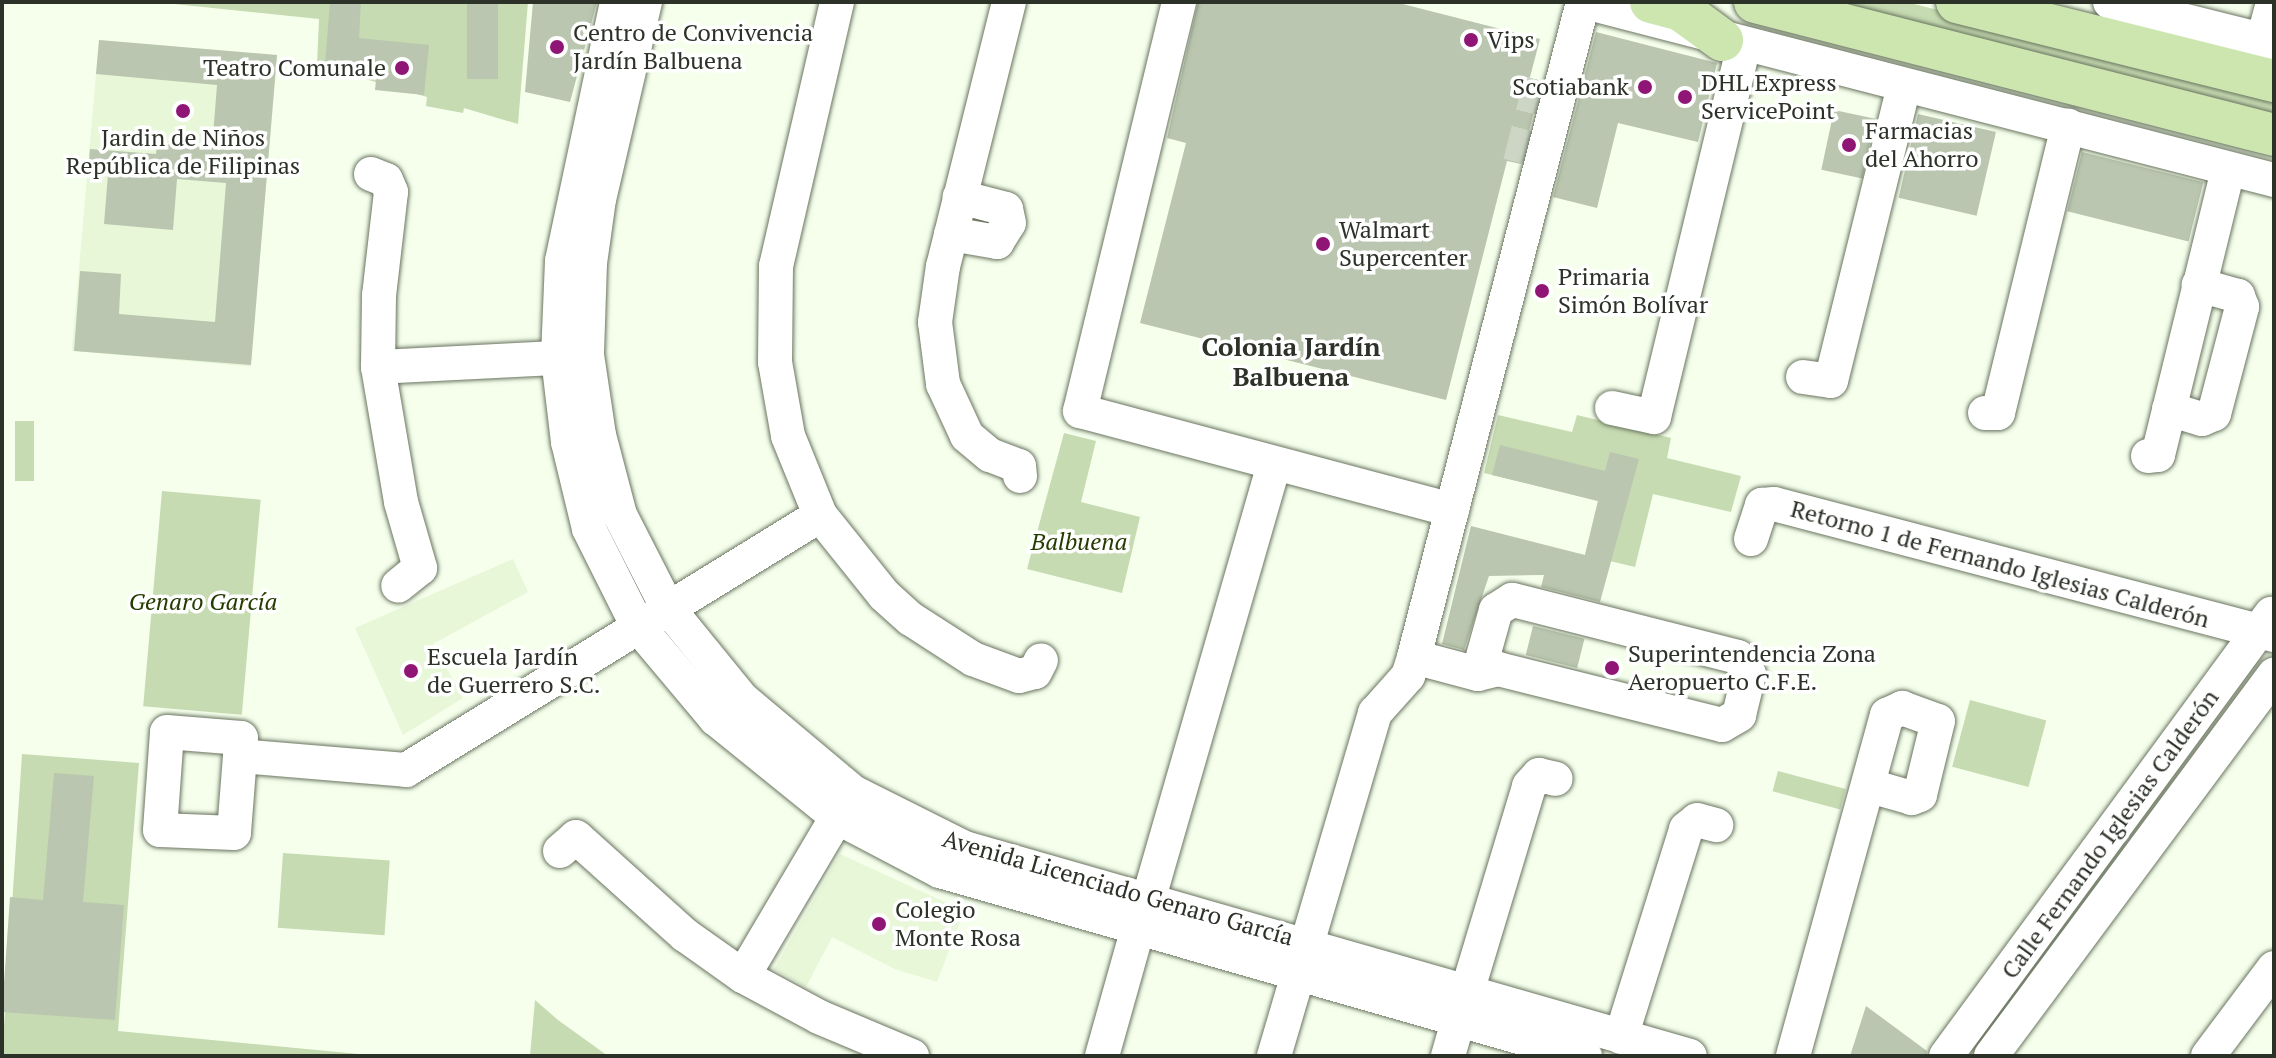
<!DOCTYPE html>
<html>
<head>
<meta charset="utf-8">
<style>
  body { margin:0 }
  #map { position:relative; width:2276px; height:1058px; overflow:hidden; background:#f5ffec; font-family:"PT Serif",serif }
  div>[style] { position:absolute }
  .built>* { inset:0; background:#e7f7d8; transform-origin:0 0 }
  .green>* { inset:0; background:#c6dbb1; transform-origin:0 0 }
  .building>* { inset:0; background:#bac6af; transform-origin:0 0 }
  .minor-tunnel>* { height:34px; margin-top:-17px; transform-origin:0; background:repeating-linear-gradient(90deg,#cdd6c5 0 34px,transparent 0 51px) }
  .roads { filter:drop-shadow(0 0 2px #6a7560) drop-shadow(0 0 2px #6a7560) }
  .minor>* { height:34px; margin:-17px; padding:0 17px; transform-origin:17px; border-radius:17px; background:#fff }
  .major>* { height:42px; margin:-21px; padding:0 21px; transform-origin:21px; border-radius:21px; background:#cde6b0 }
  .dots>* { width:22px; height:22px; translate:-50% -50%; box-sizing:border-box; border:4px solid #fff; border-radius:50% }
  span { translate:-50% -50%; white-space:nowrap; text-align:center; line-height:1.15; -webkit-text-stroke:7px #fff; paint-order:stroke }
  .poi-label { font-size:24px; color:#2d3229 }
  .left { translate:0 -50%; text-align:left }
  .right { translate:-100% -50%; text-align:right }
  .park-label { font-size:24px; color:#253b00; font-style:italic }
  .street-label { font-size:24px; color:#2d3229 }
  .neighbourhood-label { font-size:26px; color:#2d3229; font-weight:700 }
  .frame { position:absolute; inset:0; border:4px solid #2d3229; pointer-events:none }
</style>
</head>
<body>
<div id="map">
  <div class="built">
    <i style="left:99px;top:40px;width:179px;height:312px;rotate:5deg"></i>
    <i style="clip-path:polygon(513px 559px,528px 592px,433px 644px,463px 698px,403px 735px,355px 628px)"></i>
    <i style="clip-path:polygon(840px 854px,964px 911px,937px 982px,895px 969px,832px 937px,806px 987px,774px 969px)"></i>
  </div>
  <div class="green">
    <i style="clip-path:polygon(155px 2px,528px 2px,518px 124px,464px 108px,463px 113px,426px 106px,427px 97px,317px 65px,319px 19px)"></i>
    <i style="clip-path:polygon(1823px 2px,1906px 2px,2274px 94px,2274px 115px)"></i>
    <i style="clip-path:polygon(1498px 415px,1572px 432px,1577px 415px,1671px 438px,1667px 458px,1741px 476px,1731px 512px,1653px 494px,1635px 567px,1585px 555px,1598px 501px,1484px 473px)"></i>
    <i style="left:15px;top:421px;width:19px;height:60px"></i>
    <i style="clip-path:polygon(1064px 433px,1096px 441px,1081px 502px,1140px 517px,1122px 593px,1027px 569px)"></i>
    <i style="left:162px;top:491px;width:99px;height:216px;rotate:5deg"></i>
    <i style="left:1970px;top:700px;width:79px;height:69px;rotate:15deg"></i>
    <i style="clip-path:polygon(22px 754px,139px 763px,118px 1031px,380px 1056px,2px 1056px)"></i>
    <i style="left:1778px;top:771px;width:70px;height:21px;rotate:15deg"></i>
    <i style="left:283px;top:853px;width:107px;height:75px;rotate:4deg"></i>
    <i style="clip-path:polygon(535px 1000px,558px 1020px,608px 1056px,530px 1056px)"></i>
  </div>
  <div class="building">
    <i style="clip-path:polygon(330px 2px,361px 2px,359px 38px,429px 45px,424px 95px,375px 90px,377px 70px,325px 65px)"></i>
    <i style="left:467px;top:2px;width:31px;height:77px"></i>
    <i style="clip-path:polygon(533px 2px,597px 2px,570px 102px,525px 92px)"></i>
    <i style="clip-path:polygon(1198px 2px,1395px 2px,1540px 39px,1524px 100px,1536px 103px,1521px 164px,1507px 161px,1446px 400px,1140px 323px,1186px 143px,1167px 138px)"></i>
    <i style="clip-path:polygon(1596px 32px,1717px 63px,1698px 142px,1618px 123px,1597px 208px,1553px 197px)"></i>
    <i style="clip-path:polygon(99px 40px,277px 55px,251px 365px,74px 351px,80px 271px,121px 274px,119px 314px,215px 322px,226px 183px,177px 179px,173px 230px,104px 224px,108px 174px,88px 172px,90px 149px,156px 154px,157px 143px,212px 148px,217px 85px,96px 74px)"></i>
    <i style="left:1834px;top:110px;width:42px;height:61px;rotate:12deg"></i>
    <i style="left:1918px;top:114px;width:80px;height:86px;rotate:13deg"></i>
    <i style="left:2082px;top:152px;width:125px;height:61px;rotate:14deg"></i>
    <i style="clip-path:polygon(1500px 445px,1605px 471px,1610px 452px,1639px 459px,1600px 602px,1541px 587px,1544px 575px,1489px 576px,1464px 650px,1442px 644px,1471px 526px,1585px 555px,1598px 501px,1492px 475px)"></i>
    <i style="left:1533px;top:626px;width:53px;height:30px;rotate:14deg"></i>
    <i style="clip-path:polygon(54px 773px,94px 776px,83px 902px,124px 905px,115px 1020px,2px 1012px,10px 897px,43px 900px)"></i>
    <i style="clip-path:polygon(1866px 1006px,1927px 1051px,1926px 1056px,1850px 1056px)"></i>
  </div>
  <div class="minor-tunnel">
    <i style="left:1520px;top:163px;width:90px;rotate:-75.8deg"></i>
  </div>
  <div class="roads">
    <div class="minor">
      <i style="left:617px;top:2px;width:265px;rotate:102deg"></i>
      <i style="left:562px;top:261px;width:97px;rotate:92.4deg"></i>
      <i style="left:558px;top:358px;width:85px;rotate:83.2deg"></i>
      <i style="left:568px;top:442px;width:89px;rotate:76.4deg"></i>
      <i style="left:589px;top:529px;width:107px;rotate:63.4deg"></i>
      <i style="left:637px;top:625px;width:123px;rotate:50deg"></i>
      <i style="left:716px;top:719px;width:156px;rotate:39deg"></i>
      <i style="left:837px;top:817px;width:116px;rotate:27.7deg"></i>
      <i style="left:940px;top:871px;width:671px;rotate:16deg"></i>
      <i style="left:645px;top:2px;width:202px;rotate:103.1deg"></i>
      <i style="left:599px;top:199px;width:65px;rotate:98deg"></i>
      <i style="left:590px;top:263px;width:92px;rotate:91.9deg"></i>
      <i style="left:587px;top:355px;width:81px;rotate:81.5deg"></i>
      <i style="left:599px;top:435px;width:83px;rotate:75.3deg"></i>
      <i style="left:620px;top:515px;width:103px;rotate:62.9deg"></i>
      <i style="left:667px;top:607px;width:119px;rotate:50.8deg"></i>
      <i style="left:742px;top:699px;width:145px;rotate:40deg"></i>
      <i style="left:853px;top:792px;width:125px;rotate:26.6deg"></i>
      <i style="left:965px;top:848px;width:754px;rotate:16.01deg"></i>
      <i style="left:837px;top:2px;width:271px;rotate:103deg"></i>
      <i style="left:776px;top:266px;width:96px;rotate:90.6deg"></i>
      <i style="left:775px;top:362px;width:75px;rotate:80deg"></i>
      <i style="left:788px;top:436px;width:85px;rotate:67.9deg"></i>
      <i style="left:820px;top:515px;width:102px;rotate:51.3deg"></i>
      <i style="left:884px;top:595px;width:36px;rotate:42deg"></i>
      <i style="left:911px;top:619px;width:74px;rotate:32.8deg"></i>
      <i style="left:973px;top:659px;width:49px;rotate:20.3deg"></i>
      <i style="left:1019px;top:676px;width:16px;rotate:-14deg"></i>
      <i style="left:1035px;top:672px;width:13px;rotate:-63deg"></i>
      <i style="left:1009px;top:2px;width:272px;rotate:104deg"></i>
      <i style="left:943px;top:266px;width:57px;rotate:98.1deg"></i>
      <i style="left:935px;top:322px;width:63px;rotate:82.6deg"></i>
      <i style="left:943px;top:384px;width:57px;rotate:65.2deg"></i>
      <i style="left:967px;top:436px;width:30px;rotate:40deg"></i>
      <i style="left:990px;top:455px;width:31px;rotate:21deg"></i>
      <i style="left:1019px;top:466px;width:10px;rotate:84deg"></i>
      <i style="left:1179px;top:2px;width:421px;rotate:103.6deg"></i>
      <i style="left:1080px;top:411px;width:385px;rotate:14.9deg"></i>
      <i style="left:1585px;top:2px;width:712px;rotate:14.49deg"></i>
      <i style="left:2110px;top:2px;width:169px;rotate:14deg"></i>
      <i style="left:2263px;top:40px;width:39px;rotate:-75deg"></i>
      <i style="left:371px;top:174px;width:16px;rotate:22deg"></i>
      <i style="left:386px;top:180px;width:13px;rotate:67deg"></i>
      <i style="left:391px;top:192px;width:104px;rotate:96.6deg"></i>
      <i style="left:379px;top:295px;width:72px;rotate:90.8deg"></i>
      <i style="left:378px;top:367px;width:137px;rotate:80.3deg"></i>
      <i style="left:401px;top:502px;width:69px;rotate:73.9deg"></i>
      <i style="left:420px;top:568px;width:28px;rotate:141deg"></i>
      <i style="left:951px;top:234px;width:47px;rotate:9.9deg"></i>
      <i style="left:997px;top:242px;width:22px;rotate:-58deg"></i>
      <i style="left:1009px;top:223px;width:14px;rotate:-102deg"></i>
      <i style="left:1006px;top:209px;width:48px;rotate:-165.4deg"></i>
      <i style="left:378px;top:367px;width:180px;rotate:-2.9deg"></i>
      <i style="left:1803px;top:377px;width:28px;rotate:8deg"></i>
      <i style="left:1831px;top:381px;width:304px;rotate:-76.1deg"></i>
      <i style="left:1612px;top:408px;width:43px;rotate:12.1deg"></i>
      <i style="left:1654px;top:417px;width:382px;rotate:-76.4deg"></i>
      <i style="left:2169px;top:409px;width:34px;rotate:17deg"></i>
      <i style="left:2202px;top:419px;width:13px;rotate:-23deg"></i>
      <i style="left:2214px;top:414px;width:111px;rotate:-75.3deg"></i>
      <i style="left:2242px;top:307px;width:12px;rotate:-110deg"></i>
      <i style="left:2238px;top:296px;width:41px;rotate:-164.2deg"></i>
      <i style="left:1985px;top:413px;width:13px"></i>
      <i style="left:1998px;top:413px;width:296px;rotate:-76.3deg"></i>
      <i style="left:2148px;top:456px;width:10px;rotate:-6deg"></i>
      <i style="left:2158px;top:455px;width:294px;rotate:-76.2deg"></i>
      <i style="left:1751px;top:539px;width:36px;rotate:-72deg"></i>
      <i style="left:1762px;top:505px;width:12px;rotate:-5deg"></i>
      <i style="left:1774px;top:504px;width:517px;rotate:14.68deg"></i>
      <i style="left:1414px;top:657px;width:66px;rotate:14.9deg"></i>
      <i style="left:1478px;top:674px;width:21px;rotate:-14deg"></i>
      <i style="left:1498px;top:669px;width:231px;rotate:14deg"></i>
      <i style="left:1722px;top:725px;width:20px;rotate:-30deg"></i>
      <i style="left:1739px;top:715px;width:42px;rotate:-76.3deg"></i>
      <i style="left:1749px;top:674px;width:20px;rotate:-123deg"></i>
      <i style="left:1738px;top:657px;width:233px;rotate:-165.8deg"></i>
      <i style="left:1512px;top:600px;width:19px;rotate:148deg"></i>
      <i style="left:1496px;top:610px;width:66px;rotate:105.7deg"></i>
      <i style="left:240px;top:756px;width:77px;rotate:94.5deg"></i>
      <i style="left:234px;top:833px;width:74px;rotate:-177.7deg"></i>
      <i style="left:160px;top:830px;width:98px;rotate:-85.9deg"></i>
      <i style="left:167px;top:732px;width:74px;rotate:4.6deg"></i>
      <i style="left:241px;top:738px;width:18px;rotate:93deg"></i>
      <i style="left:240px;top:756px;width:167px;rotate:4.8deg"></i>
      <i style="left:406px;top:770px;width:486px;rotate:-31.6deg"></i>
      <i style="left:560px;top:851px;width:21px;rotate:-41deg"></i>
      <i style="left:576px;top:837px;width:147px;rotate:42deg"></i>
      <i style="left:685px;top:935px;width:71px;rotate:35.3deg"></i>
      <i style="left:743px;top:976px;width:86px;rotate:28.3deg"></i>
      <i style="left:819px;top:1017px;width:101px;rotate:22.8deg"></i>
      <i style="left:1148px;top:901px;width:455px;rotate:-73.9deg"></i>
      <i style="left:743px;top:976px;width:185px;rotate:-59.4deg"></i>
      <i style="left:1467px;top:992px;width:215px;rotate:-73.2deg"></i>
      <i style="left:1529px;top:786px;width:15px;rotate:-48deg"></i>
      <i style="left:1539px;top:775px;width:17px;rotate:13deg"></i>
      <i style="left:1621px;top:1037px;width:218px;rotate:-72.6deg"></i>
      <i style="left:1686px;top:829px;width:14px;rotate:-39deg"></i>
      <i style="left:1697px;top:820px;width:20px;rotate:15deg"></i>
      <i style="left:1102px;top:1056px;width:133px;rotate:-74.3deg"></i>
      <i style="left:1274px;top:1056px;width:358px;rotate:-73.6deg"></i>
      <i style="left:1375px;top:713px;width:50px;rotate:-48.3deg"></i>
      <i style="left:1408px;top:676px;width:20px;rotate:-72deg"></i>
      <i style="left:1414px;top:657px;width:676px;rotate:-75.53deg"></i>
      <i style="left:1448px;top:1056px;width:37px;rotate:-74deg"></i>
      <i style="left:1793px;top:1056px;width:354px;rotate:-74.6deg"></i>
      <i style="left:1887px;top:715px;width:17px;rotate:-25deg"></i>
      <i style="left:1902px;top:708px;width:38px;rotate:20deg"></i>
      <i style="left:1938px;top:721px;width:76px;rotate:103.7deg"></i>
      <i style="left:1920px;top:795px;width:9px;rotate:159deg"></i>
      <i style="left:1912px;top:798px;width:44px;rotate:-164.1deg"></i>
      <i style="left:1946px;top:1056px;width:549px;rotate:-53.67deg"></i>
      <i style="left:1991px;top:1056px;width:475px;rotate:-53.4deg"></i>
      <i style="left:2208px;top:1056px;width:110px;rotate:-53.1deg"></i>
    </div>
    <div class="major">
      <i style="left:1651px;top:2px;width:31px;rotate:15deg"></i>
      <i style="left:1681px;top:10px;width:51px;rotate:36.2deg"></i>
      <i style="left:1755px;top:2px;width:536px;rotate:14.37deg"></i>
      <i style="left:1957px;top:2px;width:327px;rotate:14deg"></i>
    </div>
  </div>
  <div class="dots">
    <i style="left:1471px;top:40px;background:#8f1675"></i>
    <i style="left:557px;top:47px;background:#8f1675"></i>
    <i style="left:402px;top:68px;background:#8f1675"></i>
    <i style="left:1645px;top:87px;background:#8f1675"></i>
    <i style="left:1685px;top:97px;background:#8f1675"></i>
    <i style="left:183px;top:111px;background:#8f1675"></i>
    <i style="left:1849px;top:145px;background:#8f1675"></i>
    <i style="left:1323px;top:244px;background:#8f1675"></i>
    <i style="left:1542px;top:291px;background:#8f1675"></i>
    <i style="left:1612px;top:668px;background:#8f1675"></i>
    <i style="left:411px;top:671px;background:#8f1675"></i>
    <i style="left:879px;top:924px;background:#8f1675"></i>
  </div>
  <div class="poi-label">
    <span class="left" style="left:573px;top:47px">Centro de Convivencia<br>Jardín Balbuena</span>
    <span class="left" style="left:1487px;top:40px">Vips</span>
    <span class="right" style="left:386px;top:68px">Teatro Comunale</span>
    <span class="left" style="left:1701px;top:97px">DHL Express<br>ServicePoint</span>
    <span class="right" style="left:1629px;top:87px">Scotiabank</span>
    <span class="left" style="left:1865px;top:145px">Farmacias<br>del Ahorro</span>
    <span style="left:183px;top:152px">Jardin de Niños<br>República de Filipinas</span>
    <span class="left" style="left:1339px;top:244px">Walmart<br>Supercenter</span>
    <span class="left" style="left:1558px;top:291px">Primaria<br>Simón Bolívar</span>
    <span class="left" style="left:1628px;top:668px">Superintendencia Zona<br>Aeropuerto C.F.E.</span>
    <span class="left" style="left:427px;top:671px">Escuela Jardín<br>de Guerrero S.C.</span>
    <span class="left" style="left:895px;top:924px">Colegio<br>Monte Rosa</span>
  </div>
  <div class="park-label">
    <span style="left:1079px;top:542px">Balbuena</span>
    <span style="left:203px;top:602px">Genaro García</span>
  </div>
  <div class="street-label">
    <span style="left:2000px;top:564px;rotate:15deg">Retorno 1 de Fernando Iglesias Calderón</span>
    <span style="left:2110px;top:834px;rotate:-54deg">Calle Fernando Iglesias Calderón</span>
    <span style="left:1118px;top:888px;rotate:16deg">Avenida Licenciado Genaro García</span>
  </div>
  <div class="neighbourhood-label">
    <span style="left:1291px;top:362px">Colonia Jardín<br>Balbuena</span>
  </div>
  <div class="frame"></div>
</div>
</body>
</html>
